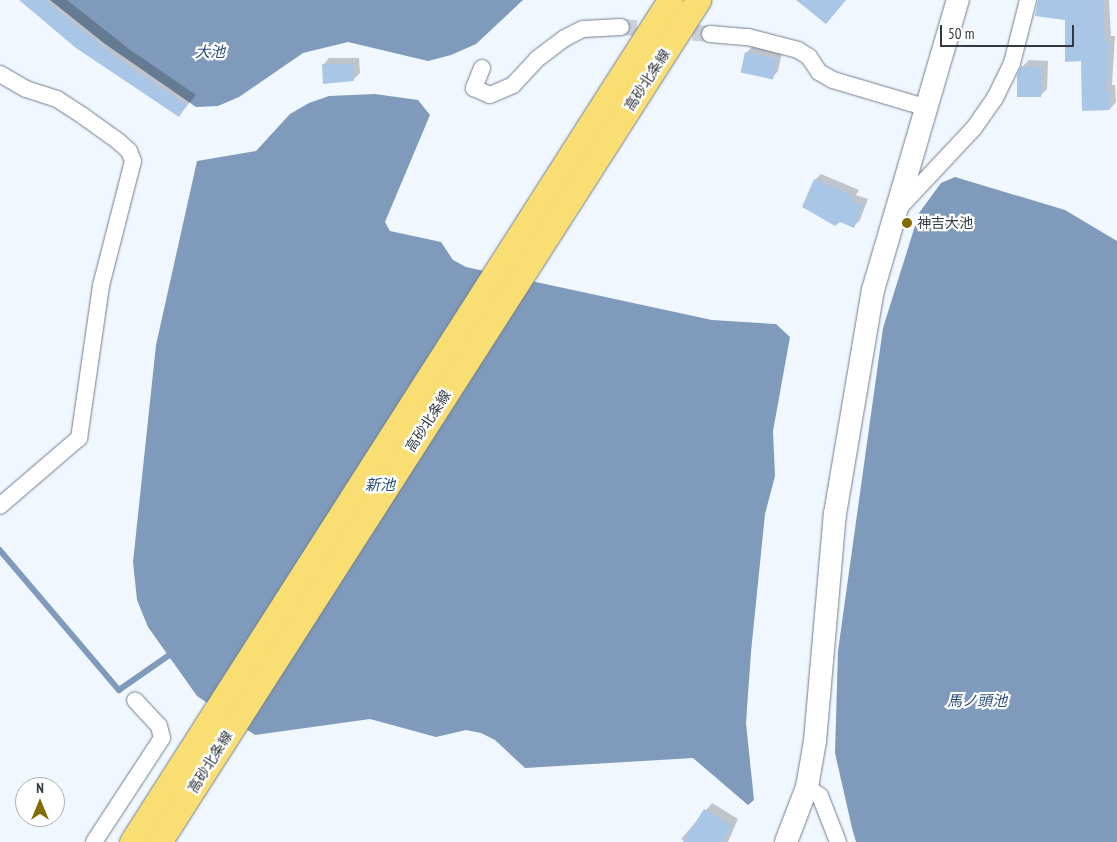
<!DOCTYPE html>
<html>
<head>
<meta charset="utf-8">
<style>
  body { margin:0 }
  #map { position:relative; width:1117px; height:842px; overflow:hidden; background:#f1f7ff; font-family:"PT Sans Narrow","Noto Sans JP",sans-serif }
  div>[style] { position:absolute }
  .water>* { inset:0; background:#7f9aba }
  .shadow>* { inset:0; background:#0003 }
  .stream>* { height:5.5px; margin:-2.75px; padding:0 2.75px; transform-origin:2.75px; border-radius:2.75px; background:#7f9aba }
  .building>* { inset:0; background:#aac6e7; transform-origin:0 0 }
  .street-tunnel>* { height:16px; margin-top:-8px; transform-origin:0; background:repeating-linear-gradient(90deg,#cbd1d9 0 16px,transparent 0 24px) }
  .roads { filter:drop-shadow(0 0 1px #707e8e) drop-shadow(0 0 1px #707e8e) }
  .street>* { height:16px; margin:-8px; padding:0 8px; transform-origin:8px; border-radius:8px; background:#fff }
  .secondary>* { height:22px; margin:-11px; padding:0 11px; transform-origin:11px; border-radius:11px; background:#fff }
  .primary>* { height:25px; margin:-12.5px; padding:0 12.5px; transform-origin:12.5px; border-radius:12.5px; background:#f9de73 }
  .dots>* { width:14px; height:14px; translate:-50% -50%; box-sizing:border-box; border:2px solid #fff; border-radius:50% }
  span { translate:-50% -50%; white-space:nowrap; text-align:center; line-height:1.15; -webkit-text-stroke:4.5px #fff; paint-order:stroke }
  .street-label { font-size:14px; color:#333940 }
  .poi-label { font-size:14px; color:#333940 }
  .left { translate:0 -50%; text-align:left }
  .water-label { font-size:15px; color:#274e7a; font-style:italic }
  .north { position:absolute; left:15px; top:777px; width:50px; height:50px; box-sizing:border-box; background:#fff; border:1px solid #adb0b3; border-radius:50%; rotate:0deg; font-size:14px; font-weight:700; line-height:20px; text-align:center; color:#333940 }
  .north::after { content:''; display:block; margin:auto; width:18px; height:22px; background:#836a03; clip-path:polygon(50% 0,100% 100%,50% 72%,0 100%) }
  .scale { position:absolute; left:940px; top:25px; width:134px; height:22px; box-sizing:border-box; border:2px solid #333940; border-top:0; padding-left:6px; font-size:15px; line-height:18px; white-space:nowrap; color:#333940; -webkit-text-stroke:4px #fff; paint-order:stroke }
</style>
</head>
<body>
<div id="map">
  <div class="water">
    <i style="clip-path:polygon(50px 0,523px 0,476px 44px,451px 55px,428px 61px,348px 42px,303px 53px,239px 97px,218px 106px,196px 107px,105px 44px)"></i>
    <i style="clip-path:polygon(375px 94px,418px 100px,430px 115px,385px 222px,390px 231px,441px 242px,453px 260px,466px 267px,712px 320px,776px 324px,790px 337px,773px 431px,775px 476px,765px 514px,751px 652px,746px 723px,754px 800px,748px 805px,693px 758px,525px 768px,495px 740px,481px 733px,466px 730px,436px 737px,370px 719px,255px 735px,197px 696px,148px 627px,137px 600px,133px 562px,156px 345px,197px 161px,256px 151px,290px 114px,309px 103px,329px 96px)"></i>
    <i style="clip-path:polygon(955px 177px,1065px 210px,1117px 241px,1117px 842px,856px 842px,852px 828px,835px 753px,838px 651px,883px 328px,919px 213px,941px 183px)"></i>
  </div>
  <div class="shadow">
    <i style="clip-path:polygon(21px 0,67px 0,129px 49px,196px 95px,179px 115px)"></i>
    <i style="clip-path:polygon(1039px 0,1109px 0,1111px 36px,1115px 36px,1112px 85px,1115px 85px,1116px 102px,1110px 109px,1083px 60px,1066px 19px)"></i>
    <i style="clip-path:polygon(753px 46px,782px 52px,778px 71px,772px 78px,747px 52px)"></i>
    <i style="clip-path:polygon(329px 58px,359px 58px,360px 73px,353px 80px,323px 65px)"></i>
    <i style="clip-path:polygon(1029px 60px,1048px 61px,1047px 89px,1040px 96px,1022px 67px)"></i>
    <i style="clip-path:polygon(821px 174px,859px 190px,856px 195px,868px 199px,860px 220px,854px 226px,815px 180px)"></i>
    <i style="clip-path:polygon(712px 803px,738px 819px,728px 842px,685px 842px,681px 839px)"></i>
  </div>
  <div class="stream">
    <i style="left:0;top:550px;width:184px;rotate:49.6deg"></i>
    <i style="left:119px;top:690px;width:60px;rotate:-34.8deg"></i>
  </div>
  <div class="building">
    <i style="clip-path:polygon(19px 0,45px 0,119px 59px,187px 105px,179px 117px,76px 48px)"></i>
    <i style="clip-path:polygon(796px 0,846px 0,826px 24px)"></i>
    <i style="clip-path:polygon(1038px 0,1103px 0,1105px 42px,1109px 42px,1106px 91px,1109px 91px,1110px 110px,1082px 111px,1081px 61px,1065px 62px,1065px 20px,1035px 16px)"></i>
    <i style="left:745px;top:52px;width:33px;height:21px;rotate:12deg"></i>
    <i style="clip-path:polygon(322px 64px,353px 64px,354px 81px,323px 84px)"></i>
    <i style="clip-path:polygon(1021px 66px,1042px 67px,1041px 97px,1017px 97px,1017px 75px)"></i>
    <i style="clip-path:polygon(814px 179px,853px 196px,851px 201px,863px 205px,854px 228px,840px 222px,835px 226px,802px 207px)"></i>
    <i style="clip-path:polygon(704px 809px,732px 826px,723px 842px,683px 842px)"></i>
  </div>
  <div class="street-tunnel">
    <i style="left:621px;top:27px;width:89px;rotate:4.5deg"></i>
  </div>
  <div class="roads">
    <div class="street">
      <i style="left:710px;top:34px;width:38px;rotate:5deg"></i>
      <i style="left:748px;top:37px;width:52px;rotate:14.6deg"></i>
      <i style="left:798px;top:50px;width:13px;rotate:32deg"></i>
      <i style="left:809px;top:57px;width:18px;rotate:56deg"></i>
      <i style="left:819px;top:72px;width:16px;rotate:30deg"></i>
      <i style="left:833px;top:80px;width:95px;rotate:16.5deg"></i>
      <i style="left:482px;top:68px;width:22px;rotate:112deg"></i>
      <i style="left:474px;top:88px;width:17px;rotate:24deg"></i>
      <i style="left:490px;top:95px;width:25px;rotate:-23deg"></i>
      <i style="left:513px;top:85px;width:35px;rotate:-47deg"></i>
      <i style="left:537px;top:59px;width:35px;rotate:-37deg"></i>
      <i style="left:565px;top:38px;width:20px;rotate:-27deg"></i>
      <i style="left:583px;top:29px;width:38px;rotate:-3deg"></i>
      <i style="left:0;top:74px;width:30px;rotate:30deg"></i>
      <i style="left:26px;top:89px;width:33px;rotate:18deg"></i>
      <i style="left:57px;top:99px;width:31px;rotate:33deg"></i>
      <i style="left:83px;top:116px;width:43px;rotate:35.5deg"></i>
      <i style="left:118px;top:141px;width:15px;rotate:42deg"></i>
      <i style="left:129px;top:151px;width:11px;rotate:68deg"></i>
      <i style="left:133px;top:161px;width:129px;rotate:104.4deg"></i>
      <i style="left:101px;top:286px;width:154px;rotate:98.2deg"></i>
      <i style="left:79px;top:438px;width:104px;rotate:139.3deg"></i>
      <i style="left:898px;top:209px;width:111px;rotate:-46.8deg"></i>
      <i style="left:974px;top:128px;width:37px;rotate:-55deg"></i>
      <i style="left:995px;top:98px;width:39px;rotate:-64deg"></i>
      <i style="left:1012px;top:63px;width:65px;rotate:-75.7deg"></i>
      <i style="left:807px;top:787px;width:16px;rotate:35deg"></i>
      <i style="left:820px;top:796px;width:49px;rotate:68.6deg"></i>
      <i style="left:94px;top:842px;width:124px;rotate:-56.8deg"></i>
      <i style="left:162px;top:738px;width:12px;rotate:-104deg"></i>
      <i style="left:159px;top:726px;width:35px;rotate:-133deg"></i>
    </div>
    <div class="secondary">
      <i style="left:786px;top:842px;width:59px;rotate:-69.1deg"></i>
      <i style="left:807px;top:787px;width:47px;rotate:-80.1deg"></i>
      <i style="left:815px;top:741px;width:228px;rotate:-85deg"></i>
      <i style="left:835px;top:514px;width:227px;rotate:-80.4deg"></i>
      <i style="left:873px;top:290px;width:302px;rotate:-73.7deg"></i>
    </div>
    <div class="primary">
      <i style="left:132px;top:842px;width:999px;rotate:-57.42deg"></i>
      <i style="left:159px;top:842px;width:1000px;rotate:-57.37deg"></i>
    </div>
  </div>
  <div class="dots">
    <i style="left:907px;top:223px;background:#836a03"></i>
  </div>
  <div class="street-label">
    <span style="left:647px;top:80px;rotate:-57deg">高砂北条線</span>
    <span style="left:428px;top:421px;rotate:-57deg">高砂北条線</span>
    <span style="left:210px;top:762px;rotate:-58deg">高砂北条線</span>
  </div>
  <div class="poi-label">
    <span class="left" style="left:917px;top:223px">神吉大池</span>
  </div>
  <div class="water-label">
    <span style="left:210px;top:52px">大池</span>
    <span style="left:380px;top:485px">新池</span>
    <span style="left:977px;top:701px">馬ノ頭池</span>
  </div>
  <div class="north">N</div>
  <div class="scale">50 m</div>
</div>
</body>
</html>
